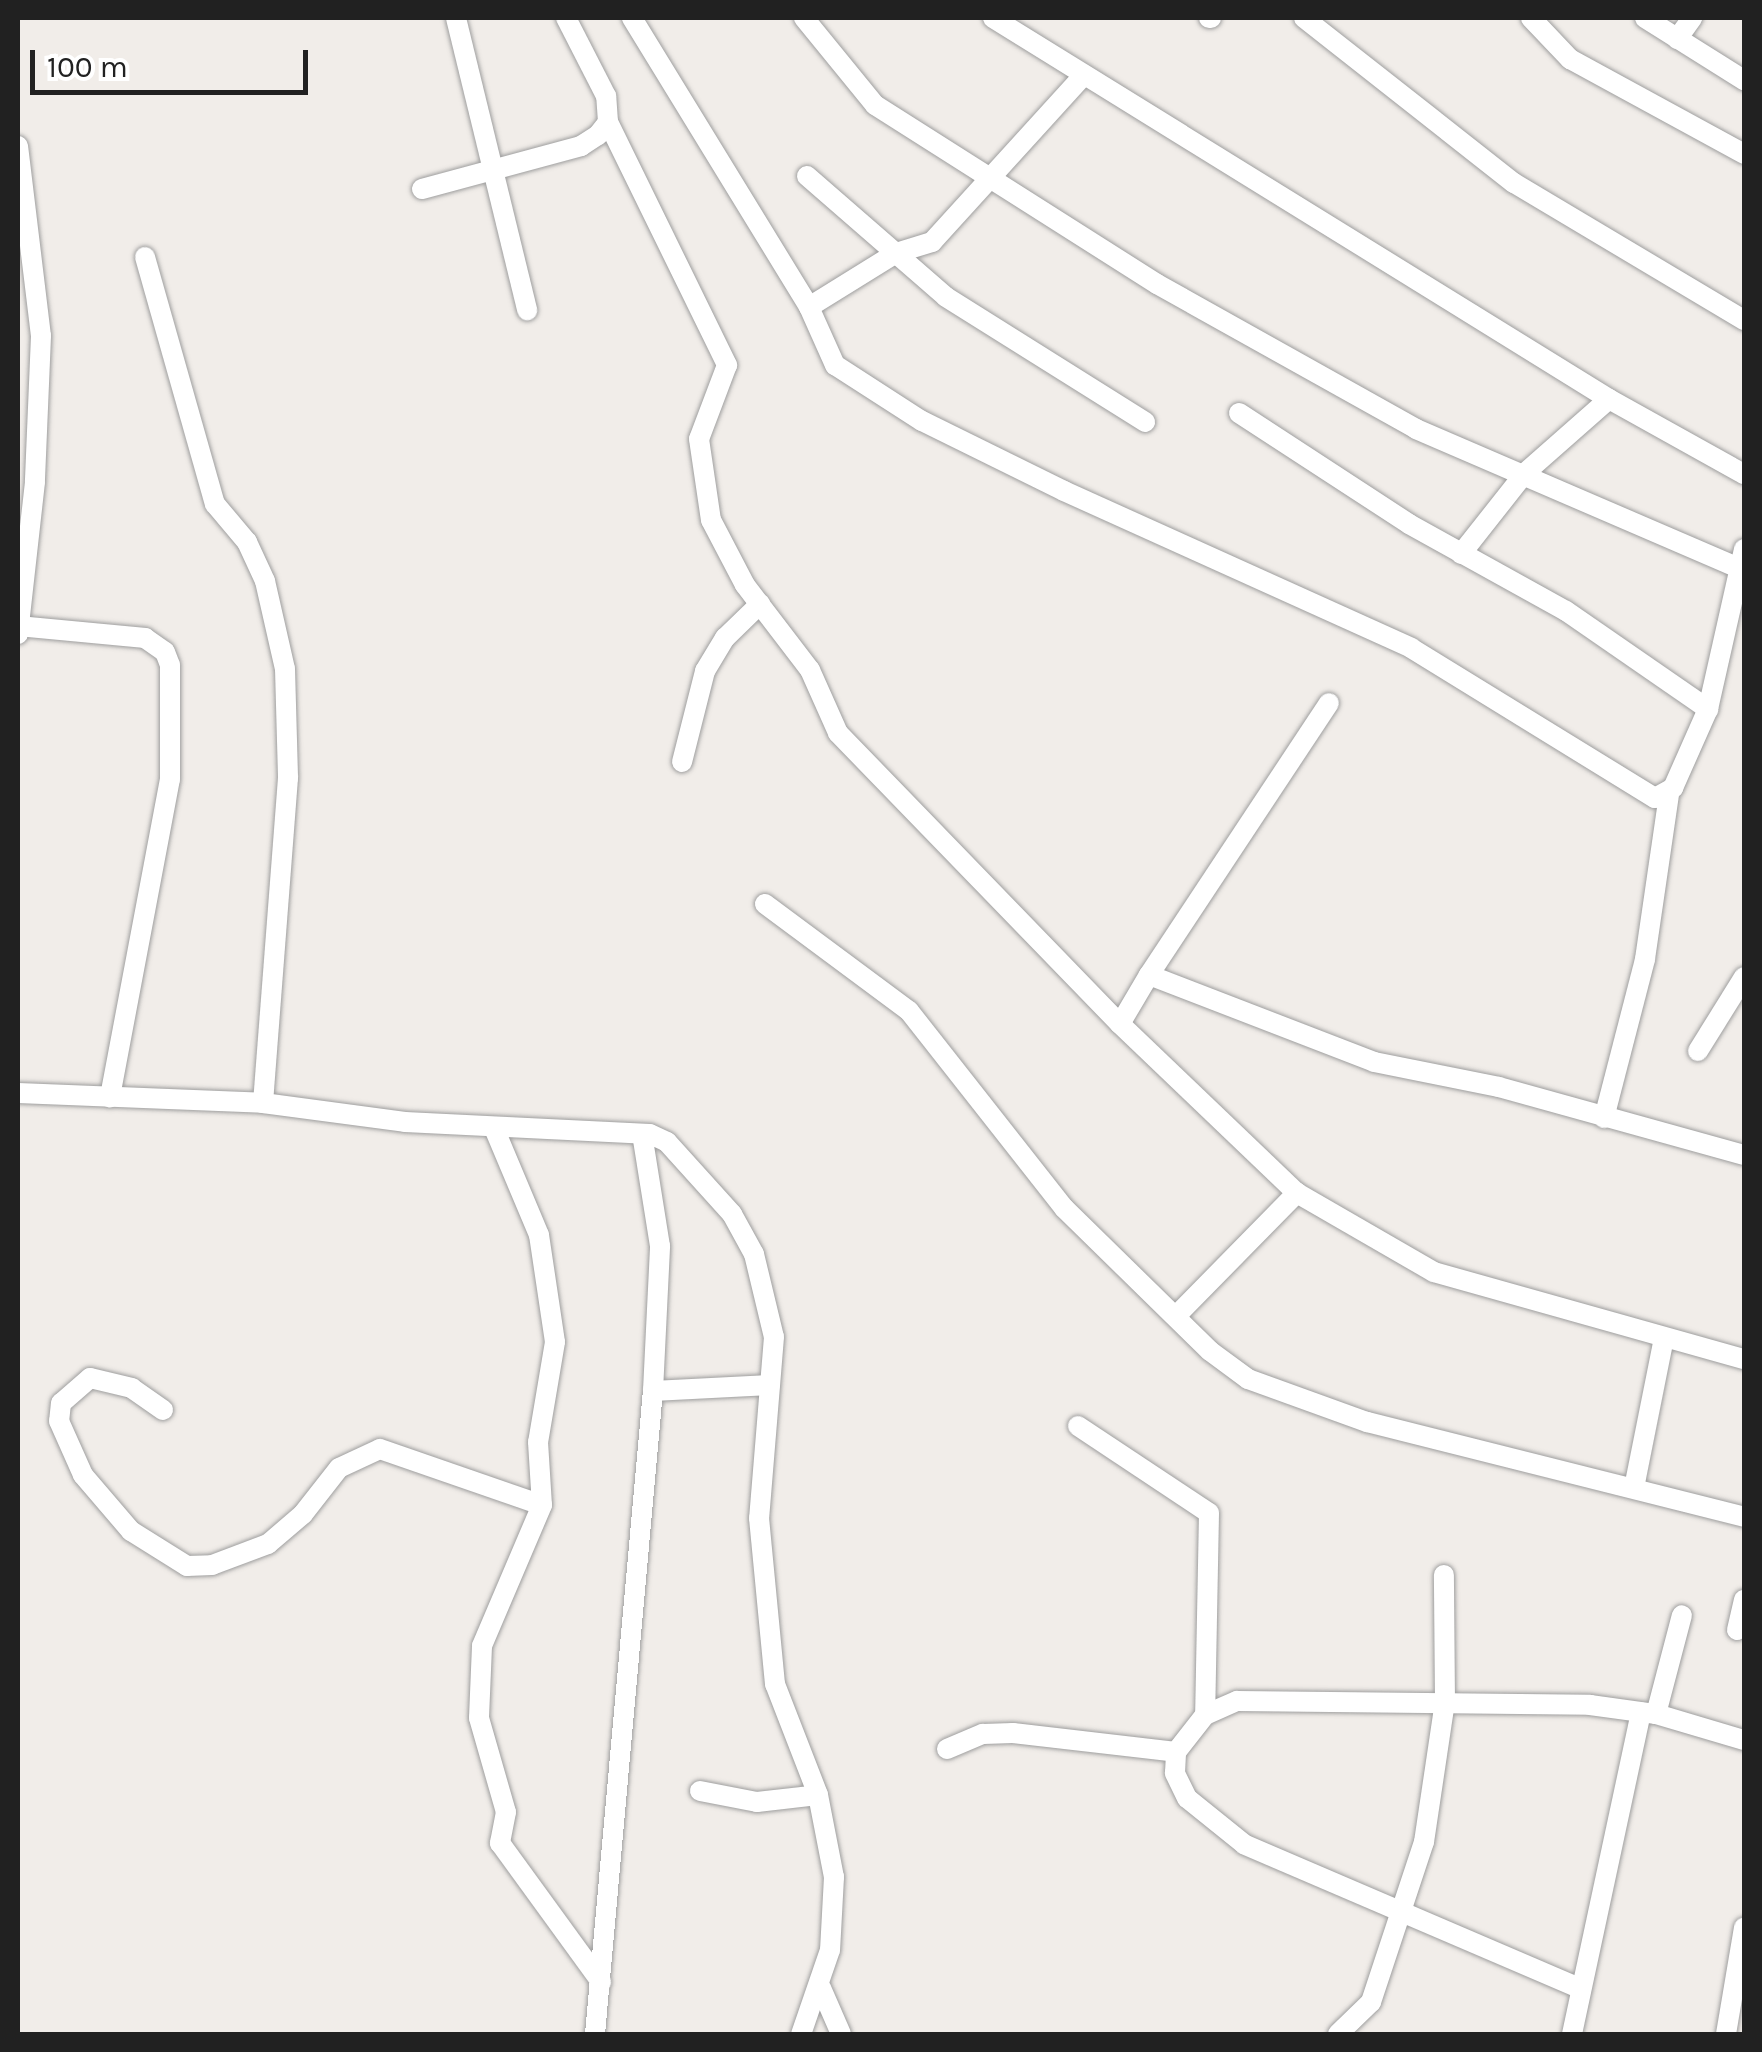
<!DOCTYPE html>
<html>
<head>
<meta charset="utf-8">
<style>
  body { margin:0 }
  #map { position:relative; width:1762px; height:2052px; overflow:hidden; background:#f1ede9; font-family:Karla,sans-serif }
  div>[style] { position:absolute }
  .roads { filter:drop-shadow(0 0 2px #9e9e9e) drop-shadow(0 0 2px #9e9e9e) }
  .street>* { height:20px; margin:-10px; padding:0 10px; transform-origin:10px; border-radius:10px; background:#fff }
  span { translate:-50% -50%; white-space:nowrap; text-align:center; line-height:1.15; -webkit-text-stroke:8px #fff; paint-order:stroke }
  .frame { position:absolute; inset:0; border:20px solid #212121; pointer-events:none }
  .scale { position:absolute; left:30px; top:50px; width:278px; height:45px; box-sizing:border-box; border:5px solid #212121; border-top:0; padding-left:12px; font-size:30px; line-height:35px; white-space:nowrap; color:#212121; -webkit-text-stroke:8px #fff; paint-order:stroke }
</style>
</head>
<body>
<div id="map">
  <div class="roads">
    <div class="street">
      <i style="left:456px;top:18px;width:301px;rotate:76.3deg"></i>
      <i style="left:632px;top:18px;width:339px;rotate:58.5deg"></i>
      <i style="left:809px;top:307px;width:64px;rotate:65.9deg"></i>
      <i style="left:835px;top:365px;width:103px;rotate:32.8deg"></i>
      <i style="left:922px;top:421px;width:158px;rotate:26.2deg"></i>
      <i style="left:1064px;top:491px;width:381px;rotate:24.3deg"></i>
      <i style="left:1411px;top:648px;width:286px;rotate:31.6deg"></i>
      <i style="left:1655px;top:798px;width:21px;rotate:-29deg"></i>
      <i style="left:1673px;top:788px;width:86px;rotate:-66.1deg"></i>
      <i style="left:1708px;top:709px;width:164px;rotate:-77.3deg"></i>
      <i style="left:804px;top:18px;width:112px;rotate:50.8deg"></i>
      <i style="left:875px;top:105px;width:334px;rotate:32.4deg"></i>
      <i style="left:1157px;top:284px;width:297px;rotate:29.2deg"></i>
      <i style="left:1416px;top:429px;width:354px;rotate:23.3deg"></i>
      <i style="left:993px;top:18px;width:724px;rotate:31.74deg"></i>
      <i style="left:1609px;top:399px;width:154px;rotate:29.1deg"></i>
      <i style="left:1209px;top:18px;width:2px"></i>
      <i style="left:1304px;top:18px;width:267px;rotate:38.2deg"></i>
      <i style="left:1514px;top:183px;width:268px;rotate:30.8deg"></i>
      <i style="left:1531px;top:18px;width:57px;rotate:46.4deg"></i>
      <i style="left:1570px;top:59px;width:198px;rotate:28.6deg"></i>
      <i style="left:1645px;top:18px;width:117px;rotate:32.1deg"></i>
      <i style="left:1677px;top:39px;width:26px;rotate:-54deg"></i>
      <i style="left:608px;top:122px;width:271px;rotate:63.9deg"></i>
      <i style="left:727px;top:365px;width:79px;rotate:110.7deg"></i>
      <i style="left:699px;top:439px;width:82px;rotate:81.6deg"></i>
      <i style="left:711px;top:520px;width:73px;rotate:62.4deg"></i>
      <i style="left:745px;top:585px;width:107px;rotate:52.6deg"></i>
      <i style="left:810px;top:670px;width:69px;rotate:66deg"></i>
      <i style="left:838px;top:733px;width:405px;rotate:45.9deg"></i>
      <i style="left:1120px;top:1024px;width:245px;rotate:43.7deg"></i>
      <i style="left:1297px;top:1193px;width:158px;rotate:30deg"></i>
      <i style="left:1434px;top:1272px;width:322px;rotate:15.7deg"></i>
      <i style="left:18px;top:146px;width:191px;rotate:83.1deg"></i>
      <i style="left:41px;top:336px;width:146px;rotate:92.4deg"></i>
      <i style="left:35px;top:482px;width:153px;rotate:96.4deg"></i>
      <i style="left:807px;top:176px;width:184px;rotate:41deg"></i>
      <i style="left:946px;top:297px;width:235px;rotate:32.1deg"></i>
      <i style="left:422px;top:189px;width:165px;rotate:-15.1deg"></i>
      <i style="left:581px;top:146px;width:20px;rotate:-33deg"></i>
      <i style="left:598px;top:135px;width:16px;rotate:-52deg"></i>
      <i style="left:608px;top:122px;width:26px;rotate:-94deg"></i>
      <i style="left:606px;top:96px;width:88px;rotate:-117.1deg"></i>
      <i style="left:145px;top:257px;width:257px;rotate:74.2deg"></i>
      <i style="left:215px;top:504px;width:50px;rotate:49.9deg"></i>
      <i style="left:247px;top:542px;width:43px;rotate:65.2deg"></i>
      <i style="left:265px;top:581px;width:90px;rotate:77.2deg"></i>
      <i style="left:285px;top:669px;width:109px;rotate:88.4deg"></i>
      <i style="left:288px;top:778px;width:326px;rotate:94.4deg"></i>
      <i style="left:809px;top:307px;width:102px;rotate:-31.8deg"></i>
      <i style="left:896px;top:253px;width:38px;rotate:-17deg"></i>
      <i style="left:932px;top:242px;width:226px;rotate:-47.7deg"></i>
      <i style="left:1239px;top:413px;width:203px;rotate:33.1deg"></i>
      <i style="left:1409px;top:524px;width:179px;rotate:29deg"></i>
      <i style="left:1566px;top:611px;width:173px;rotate:34.6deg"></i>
      <i style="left:1461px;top:554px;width:103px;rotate:-51.7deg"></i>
      <i style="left:1525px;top:473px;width:112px;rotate:-41.4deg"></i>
      <i style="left:18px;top:626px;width:128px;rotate:5.4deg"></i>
      <i style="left:145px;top:638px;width:24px;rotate:35deg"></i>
      <i style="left:165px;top:652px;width:14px;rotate:69deg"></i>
      <i style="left:170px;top:665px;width:114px;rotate:90deg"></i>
      <i style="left:170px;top:779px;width:324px;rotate:100.7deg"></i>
      <i style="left:682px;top:762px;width:94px;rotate:-75.8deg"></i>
      <i style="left:705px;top:671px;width:39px;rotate:-59deg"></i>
      <i style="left:725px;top:638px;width:49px;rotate:-44.2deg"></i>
      <i style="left:765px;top:904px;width:179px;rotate:36.6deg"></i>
      <i style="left:909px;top:1011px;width:251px;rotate:51.8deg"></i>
      <i style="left:1064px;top:1208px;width:204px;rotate:44.4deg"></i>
      <i style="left:1210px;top:1351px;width:47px;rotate:36.4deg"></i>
      <i style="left:1248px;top:1379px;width:127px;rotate:19.9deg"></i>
      <i style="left:1367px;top:1422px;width:389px;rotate:14.1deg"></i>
      <i style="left:1149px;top:975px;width:326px;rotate:-56.5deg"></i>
      <i style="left:1120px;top:1024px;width:57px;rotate:-59.4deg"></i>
      <i style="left:1149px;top:975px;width:241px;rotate:21.1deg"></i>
      <i style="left:1374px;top:1062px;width:127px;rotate:11.3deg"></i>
      <i style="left:1499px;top:1087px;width:254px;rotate:15.5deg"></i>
      <i style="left:1698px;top:1051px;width:87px;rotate:-58.1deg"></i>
      <i style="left:18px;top:1093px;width:245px;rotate:2.3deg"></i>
      <i style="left:263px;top:1103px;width:143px;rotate:7.6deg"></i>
      <i style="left:405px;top:1122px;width:245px;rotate:2.8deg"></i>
      <i style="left:650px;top:1134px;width:19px;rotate:25deg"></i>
      <i style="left:667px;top:1142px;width:97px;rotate:47.9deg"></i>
      <i style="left:732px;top:1214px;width:46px;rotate:61.2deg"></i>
      <i style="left:754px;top:1254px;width:85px;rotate:76.5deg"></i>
      <i style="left:774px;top:1337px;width:182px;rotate:94.7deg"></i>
      <i style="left:759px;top:1518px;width:167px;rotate:84.5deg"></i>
      <i style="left:775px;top:1684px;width:119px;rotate:68.8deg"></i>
      <i style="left:818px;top:1795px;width:84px;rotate:79deg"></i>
      <i style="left:834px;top:1877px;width:73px;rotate:93.1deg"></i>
      <i style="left:830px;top:1950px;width:89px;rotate:109deg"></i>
      <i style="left:1604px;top:1118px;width:164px;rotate:-75.5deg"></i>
      <i style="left:1645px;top:959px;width:167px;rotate:-81.7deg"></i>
      <i style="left:494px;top:1128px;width:116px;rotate:67.2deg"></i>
      <i style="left:539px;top:1235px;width:108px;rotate:81.5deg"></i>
      <i style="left:555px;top:1342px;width:101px;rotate:99.6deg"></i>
      <i style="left:538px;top:1442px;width:63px;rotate:86.4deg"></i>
      <i style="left:542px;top:1505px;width:153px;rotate:113.1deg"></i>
      <i style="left:482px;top:1646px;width:72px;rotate:92.4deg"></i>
      <i style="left:479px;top:1718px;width:98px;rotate:74deg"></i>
      <i style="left:506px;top:1812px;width:32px;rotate:101deg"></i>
      <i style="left:500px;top:1843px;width:172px;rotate:54deg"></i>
      <i style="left:1176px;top:1316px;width:173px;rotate:-45.5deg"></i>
      <i style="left:653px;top:1391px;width:117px;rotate:-2.9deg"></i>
      <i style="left:163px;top:1410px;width:38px;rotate:-145deg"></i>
      <i style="left:132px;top:1388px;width:43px;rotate:-166.6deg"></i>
      <i style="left:90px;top:1378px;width:38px;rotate:139deg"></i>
      <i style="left:61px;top:1403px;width:18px;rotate:96deg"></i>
      <i style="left:59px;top:1421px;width:59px;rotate:66deg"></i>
      <i style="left:83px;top:1475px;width:74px;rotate:49.4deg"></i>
      <i style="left:131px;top:1531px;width:66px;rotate:32deg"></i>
      <i style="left:187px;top:1566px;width:25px;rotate:-2deg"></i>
      <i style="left:212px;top:1565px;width:60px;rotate:-20.6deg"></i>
      <i style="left:268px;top:1544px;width:46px;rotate:-40.6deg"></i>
      <i style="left:303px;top:1514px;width:58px;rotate:-52deg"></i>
      <i style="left:339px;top:1468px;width:45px;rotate:-24.9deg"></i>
      <i style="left:380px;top:1449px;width:171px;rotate:19.1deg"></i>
      <i style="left:1078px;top:1426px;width:157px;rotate:33.6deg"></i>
      <i style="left:1209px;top:1513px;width:202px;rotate:91.1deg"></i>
      <i style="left:1634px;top:1488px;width:153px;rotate:-78.7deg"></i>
      <i style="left:1737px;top:1630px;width:31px;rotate:-77deg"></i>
      <i style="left:1656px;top:1714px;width:102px;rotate:-75.3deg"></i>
      <i style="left:947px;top:1749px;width:39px;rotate:-23deg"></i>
      <i style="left:983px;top:1734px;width:30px;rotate:-2deg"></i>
      <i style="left:1013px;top:1733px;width:164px;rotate:6.6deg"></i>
      <i style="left:700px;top:1791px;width:58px;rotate:10.9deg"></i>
      <i style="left:757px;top:1802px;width:61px;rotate:-6.5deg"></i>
      <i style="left:1577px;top:1987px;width:362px;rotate:-156.8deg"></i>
      <i style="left:1244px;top:1844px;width:73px;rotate:-141.1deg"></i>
      <i style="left:1187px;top:1798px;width:28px;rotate:-116deg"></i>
      <i style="left:1175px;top:1773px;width:21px;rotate:-87deg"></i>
      <i style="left:1176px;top:1752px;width:47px;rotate:-51.9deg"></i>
      <i style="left:1205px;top:1715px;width:35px;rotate:-24deg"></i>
      <i style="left:1237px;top:1701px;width:353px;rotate:0.6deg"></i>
      <i style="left:1590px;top:1705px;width:67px;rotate:7.8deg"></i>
      <i style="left:1656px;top:1714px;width:92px;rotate:16.5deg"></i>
      <i style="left:821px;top:1988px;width:50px;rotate:66.5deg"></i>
      <i style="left:595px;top:2034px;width:646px;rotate:-84.85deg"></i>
      <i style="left:653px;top:1391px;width:145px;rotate:-87.2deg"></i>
      <i style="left:660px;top:1246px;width:113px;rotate:-99.1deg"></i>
      <i style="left:1338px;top:2034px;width:46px;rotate:-44.1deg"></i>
      <i style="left:1371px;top:2002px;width:169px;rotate:-71.7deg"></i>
      <i style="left:1424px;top:1842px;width:142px;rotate:-81.5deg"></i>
      <i style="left:1445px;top:1702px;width:127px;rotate:-90.5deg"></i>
      <i style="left:1572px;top:2034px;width:329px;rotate:-77.9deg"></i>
      <i style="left:1726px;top:2034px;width:108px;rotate:-80.4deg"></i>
    </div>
  </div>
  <div class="frame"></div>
  <div class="scale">100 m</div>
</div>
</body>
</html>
